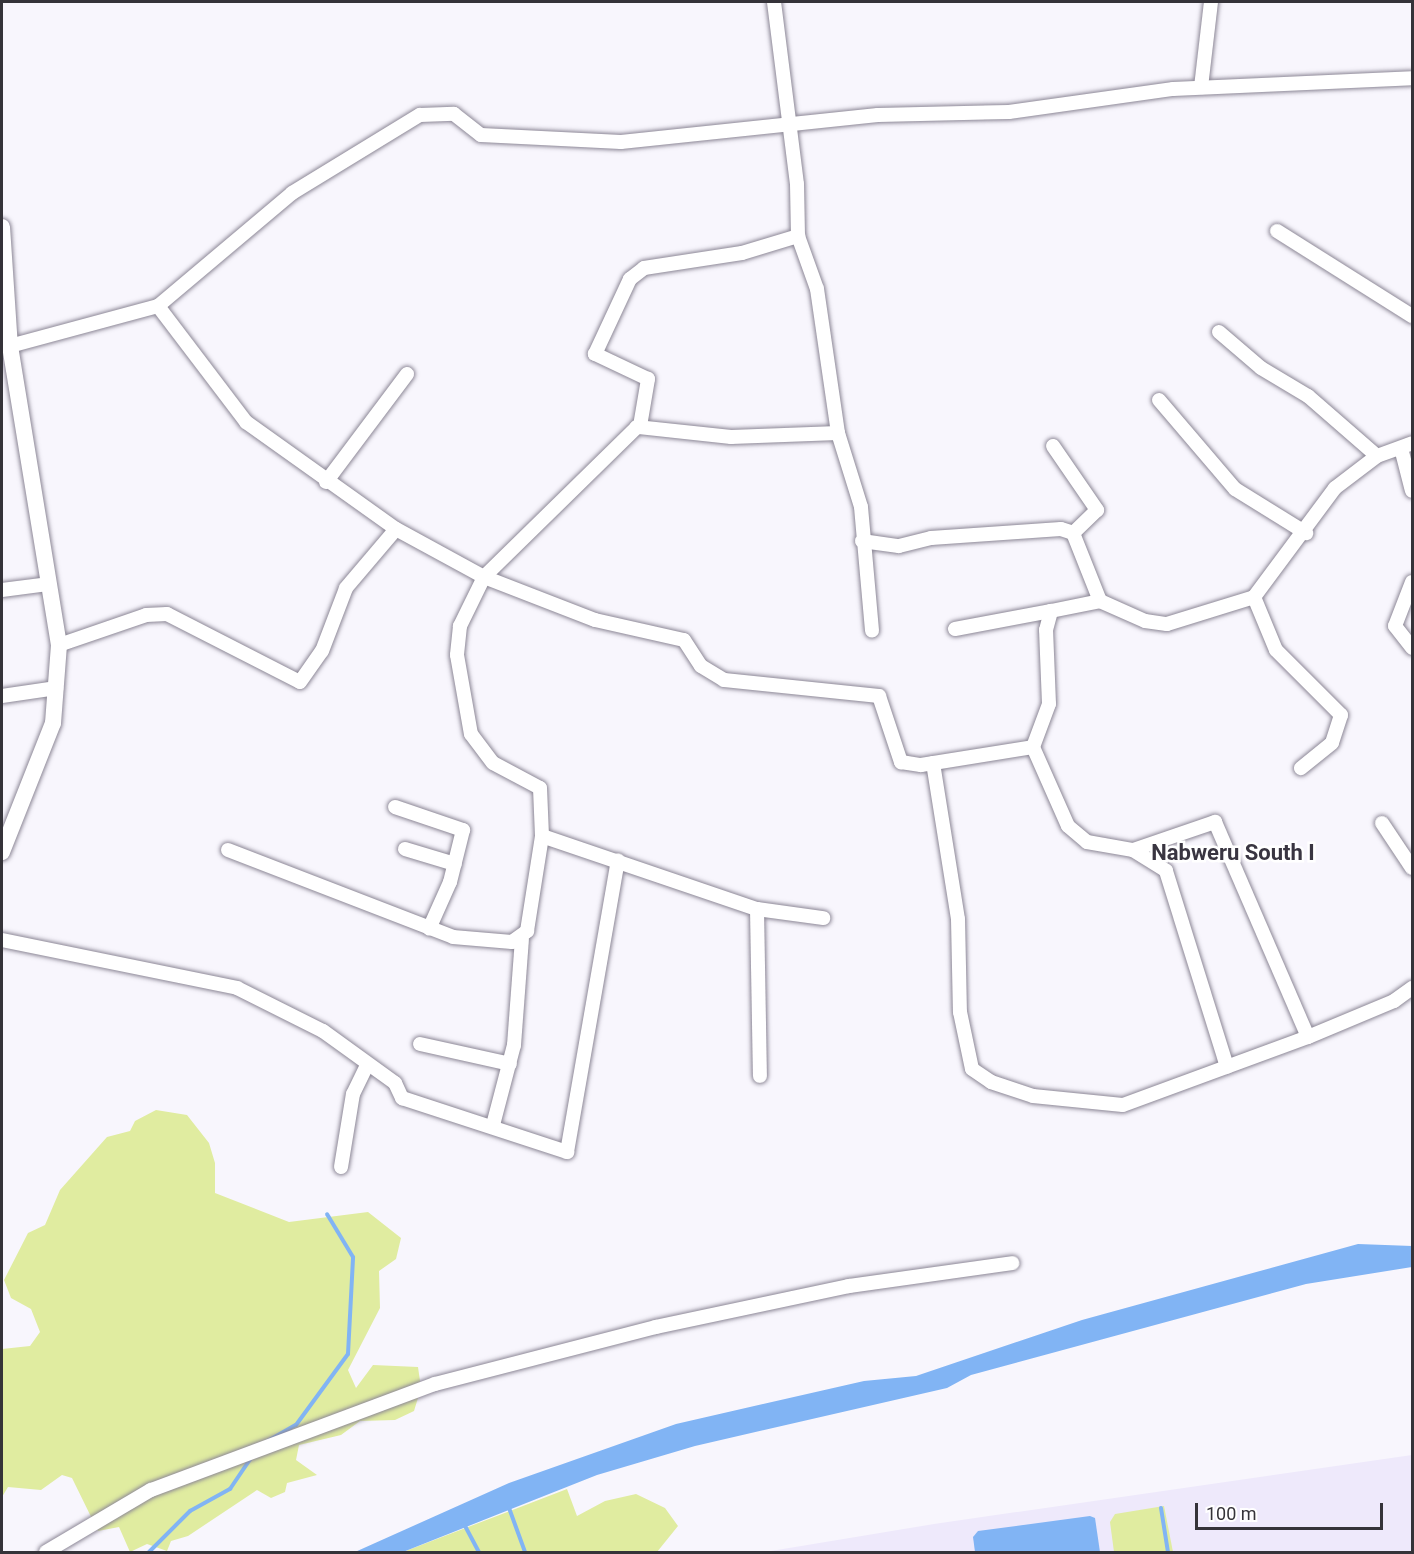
<!DOCTYPE html>
<html>
<head>
<meta charset="utf-8">
<style>
  body { margin:0 }
  #map { position:relative; width:1414px; height:1554px; overflow:hidden; background:#f8f6fd; font-family:Roboto,sans-serif }
  div>[style] { position:absolute }
  .built>* { inset:0; background:#eee9fb }
  .green>* { inset:0; background:#e0eca0 }
  .water>* { inset:0; background:#81b4f4 }
  .stream>* { height:4px; margin:-2px; padding:0 2px; transform-origin:2px; border-radius:2px; background:#81b4f4 }
  .roads { filter:drop-shadow(0 0 2px #8c8796) drop-shadow(0 0 2px #8c8796) }
  .minor>* { height:14px; margin:-7px; padding:0 7px; transform-origin:7px; border-radius:7px; background:#fff }
  .tertiary>* { height:16px; margin:-8px; padding:0 8px; transform-origin:8px; border-radius:8px; background:#fff }
  span { translate:-50% -50%; white-space:nowrap; text-align:center; line-height:1.15; -webkit-text-stroke:5px #fff; paint-order:stroke }
  .quarter-label { font-size:22px; color:#393541; font-weight:700 }
  .frame { position:absolute; inset:0; border:3px solid #353339; pointer-events:none }
  .scale { position:absolute; left:1195px; top:1503px; width:188px; height:27px; box-sizing:border-box; border:3px solid #353339; border-top:0; padding-left:8px; font-size:18px; line-height:21px; white-space:nowrap; color:#353339; -webkit-text-stroke:4px #fff; paint-order:stroke }
</style>
</head>
<body>
<div id="map">
  <div class="built">
    <i style="clip-path:polygon(1412px 1455px,1412px 1552px,765px 1552px,934px 1524px)"></i>
  </div>
  <div class="green">
    <i style="clip-path:polygon(156px 1110px,187px 1115px,209px 1143px,215px 1163px,215px 1193px,289px 1222px,368px 1212px,401px 1238px,396px 1259px,379px 1271px,380px 1308px,348px 1370px,356px 1388px,373px 1365px,418px 1367px,421px 1388px,414px 1411px,395px 1420px,360px 1421px,341px 1435px,299px 1445px,296px 1460px,317px 1475px,287px 1483px,285px 1492px,271px 1498px,257px 1490px,188px 1536px,171px 1541px,167px 1551px,147px 1544px,130px 1552px,119px 1527px,98px 1531px,72px 1478px,62px 1475px,41px 1490px,8px 1487px,2px 1497px,2px 1349px,30px 1346px,40px 1332px,31px 1309px,11px 1298px,4px 1280px,28px 1233px,45px 1225px,60px 1190px,107px 1137px,130px 1131px,135px 1121px)"></i>
    <i style="clip-path:polygon(567px 1489px,577px 1516px,605px 1501px,636px 1494px,665px 1508px,678px 1526px,657px 1552px,403px 1552px)"></i>
    <i style="clip-path:polygon(1164px 1506px,1173px 1552px,1114px 1552px,1110px 1522px,1115px 1514px)"></i>
  </div>
  <div class="water">
    <i style="clip-path:polygon(1358px 1244px,1412px 1246px,1412px 1267px,1306px 1284px,971px 1375px,947px 1388px,695px 1446px,597px 1475px,403px 1552px,355px 1552px,509px 1483px,676px 1424px,864px 1381px,916px 1376px,1082px 1320px)"></i>
    <i style="clip-path:polygon(1090px 1516px,1095px 1518px,1100px 1552px,975px 1552px,973px 1537px,978px 1531px)"></i>
  </div>
  <div class="stream">
    <i style="left:266px;top:1442px;width:34px;rotate:-30deg"></i>
    <i style="left:296px;top:1425px;width:88px;rotate:-53.8deg"></i>
    <i style="left:348px;top:1354px;width:97px;rotate:-87deg"></i>
    <i style="left:353px;top:1257px;width:50px;rotate:-121.2deg"></i>
    <i style="left:509px;top:1508px;width:47px;rotate:70deg"></i>
    <i style="left:1161px;top:1508px;width:45px;rotate:81deg"></i>
    <i style="left:464px;top:1524px;width:32px;rotate:62deg"></i>
    <i style="left:149px;top:1552px;width:58px;rotate:-45deg"></i>
    <i style="left:190px;top:1511px;width:46px;rotate:-28.8deg"></i>
    <i style="left:230px;top:1489px;width:37px;rotate:-56deg"></i>
  </div>
  <div class="roads">
    <div class="minor">
      <i style="left:774px;top:2px;width:183px;rotate:82.8deg"></i>
      <i style="left:797px;top:184px;width:52px;rotate:88.9deg"></i>
      <i style="left:798px;top:236px;width:56px;rotate:70.3deg"></i>
      <i style="left:817px;top:289px;width:146px;rotate:81.7deg"></i>
      <i style="left:838px;top:433px;width:107px;rotate:177.9deg"></i>
      <i style="left:731px;top:437px;width:95px;rotate:-173.9deg"></i>
      <i style="left:637px;top:427px;width:214px;rotate:135.6deg"></i>
      <i style="left:484px;top:577px;width:55px;rotate:116.1deg"></i>
      <i style="left:460px;top:626px;width:29px;rotate:96deg"></i>
      <i style="left:457px;top:655px;width:80px;rotate:80deg"></i>
      <i style="left:471px;top:734px;width:36px;rotate:53deg"></i>
      <i style="left:493px;top:763px;width:53px;rotate:28deg"></i>
      <i style="left:540px;top:788px;width:48px;rotate:87.6deg"></i>
      <i style="left:542px;top:836px;width:227px;rotate:18.8deg"></i>
      <i style="left:757px;top:909px;width:67px;rotate:7.8deg"></i>
      <i style="left:1201px;top:87px;width:86px;rotate:-83.3deg"></i>
      <i style="left:1277px;top:231px;width:160px;rotate:32.2deg"></i>
      <i style="left:158px;top:306px;width:146px;rotate:52.8deg"></i>
      <i style="left:246px;top:422px;width:184px;rotate:35.5deg"></i>
      <i style="left:396px;top:529px;width:100px;rotate:28.6deg"></i>
      <i style="left:484px;top:577px;width:119px;rotate:21.2deg"></i>
      <i style="left:595px;top:620px;width:91px;rotate:12.7deg"></i>
      <i style="left:684px;top:640px;width:31px;rotate:57deg"></i>
      <i style="left:701px;top:666px;width:27px;rotate:31deg"></i>
      <i style="left:724px;top:680px;width:156px;rotate:5.9deg"></i>
      <i style="left:879px;top:696px;width:70px;rotate:71.6deg"></i>
      <i style="left:901px;top:762px;width:20px;rotate:9deg"></i>
      <i style="left:921px;top:765px;width:113px;rotate:-9.1deg"></i>
      <i style="left:1033px;top:747px;width:86px;rotate:66.1deg"></i>
      <i style="left:1068px;top:826px;width:25px;rotate:40deg"></i>
      <i style="left:1087px;top:842px;width:47px;rotate:9.9deg"></i>
      <i style="left:1133px;top:850px;width:87px;rotate:-18.9deg"></i>
      <i style="left:1215px;top:822px;width:234px;rotate:66.6deg"></i>
      <i style="left:1219px;top:332px;width:55px;rotate:40.6deg"></i>
      <i style="left:1261px;top:368px;width:55px;rotate:30.8deg"></i>
      <i style="left:1308px;top:396px;width:91px;rotate:41deg"></i>
      <i style="left:10px;top:346px;width:153px;rotate:-15.1deg"></i>
      <i style="left:158px;top:306px;width:175px;rotate:-40.1deg"></i>
      <i style="left:292px;top:193px;width:150px;rotate:-31.4deg"></i>
      <i style="left:420px;top:115px;width:34px;rotate:-2deg"></i>
      <i style="left:454px;top:114px;width:34px;rotate:38deg"></i>
      <i style="left:481px;top:135px;width:140px;rotate:2.9deg"></i>
      <i style="left:621px;top:142px;width:258px;rotate:-6deg"></i>
      <i style="left:878px;top:115px;width:131px;rotate:-1.3deg"></i>
      <i style="left:1009px;top:112px;width:166px;rotate:-8deg"></i>
      <i style="left:1173px;top:89px;width:239px;rotate:-2.6deg"></i>
      <i style="left:1159px;top:400px;width:117px;rotate:49.5deg"></i>
      <i style="left:1235px;top:489px;width:84px;rotate:31.8deg"></i>
      <i style="left:640px;top:426px;width:48px;rotate:-80.3deg"></i>
      <i style="left:648px;top:379px;width:59px;rotate:-154.7deg"></i>
      <i style="left:595px;top:354px;width:83px;rotate:-65deg"></i>
      <i style="left:630px;top:279px;width:18px;rotate:-38deg"></i>
      <i style="left:644px;top:268px;width:99px;rotate:-8.7deg"></i>
      <i style="left:742px;top:253px;width:59px;rotate:-16.9deg"></i>
      <i style="left:838px;top:433px;width:77px;rotate:72.7deg"></i>
      <i style="left:861px;top:507px;width:124px;rotate:84.9deg"></i>
      <i style="left:1053px;top:446px;width:78px;rotate:55.5deg"></i>
      <i style="left:1097px;top:510px;width:33px;rotate:136deg"></i>
      <i style="left:1401px;top:448px;width:44px;rotate:75.7deg"></i>
      <i style="left:326px;top:482px;width:135px;rotate:-53.1deg"></i>
      <i style="left:862px;top:541px;width:37px;rotate:8deg"></i>
      <i style="left:899px;top:546px;width:33px;rotate:-14deg"></i>
      <i style="left:931px;top:538px;width:130px;rotate:-4deg"></i>
      <i style="left:1061px;top:529px;width:13px;rotate:18deg"></i>
      <i style="left:1073px;top:533px;width:73px;rotate:68.3deg"></i>
      <i style="left:1100px;top:601px;width:49px;rotate:24deg"></i>
      <i style="left:1145px;top:621px;width:22px;rotate:8deg"></i>
      <i style="left:1167px;top:624px;width:91px;rotate:-17.2deg"></i>
      <i style="left:1254px;top:597px;width:136px;rotate:-53.4deg"></i>
      <i style="left:1335px;top:488px;width:53px;rotate:-37.3deg"></i>
      <i style="left:1377px;top:456px;width:37px;rotate:-20deg"></i>
      <i style="left:1412px;top:582px;width:47px;rotate:111.1deg"></i>
      <i style="left:1395px;top:626px;width:28px;rotate:52deg"></i>
      <i style="left:2px;top:590px;width:46px;rotate:-7.4deg"></i>
      <i style="left:1254px;top:597px;width:57px;rotate:67.5deg"></i>
      <i style="left:1276px;top:650px;width:92px;rotate:45deg"></i>
      <i style="left:1341px;top:715px;width:29px;rotate:108deg"></i>
      <i style="left:1332px;top:743px;width:40px;rotate:141deg"></i>
      <i style="left:955px;top:629px;width:98px;rotate:-10.6deg"></i>
      <i style="left:59px;top:645px;width:92px;rotate:-19deg"></i>
      <i style="left:146px;top:615px;width:21px;rotate:-3deg"></i>
      <i style="left:167px;top:614px;width:149px;rotate:27.1deg"></i>
      <i style="left:300px;top:682px;width:38px;rotate:-55deg"></i>
      <i style="left:322px;top:651px;width:67px;rotate:-69.1deg"></i>
      <i style="left:346px;top:588px;width:77px;rotate:-49.7deg"></i>
      <i style="left:2px;top:696px;width:55px;rotate:-8.4deg"></i>
      <i style="left:1033px;top:747px;width:46px;rotate:-69.6deg"></i>
      <i style="left:1049px;top:704px;width:74px;rotate:-92.3deg"></i>
      <i style="left:1046px;top:630px;width:20px;rotate:-75deg"></i>
      <i style="left:1051px;top:611px;width:50px;rotate:-11.5deg"></i>
      <i style="left:933px;top:763px;width:158px;rotate:80.9deg"></i>
      <i style="left:958px;top:919px;width:93px;rotate:88.8deg"></i>
      <i style="left:960px;top:1012px;width:58px;rotate:78.1deg"></i>
      <i style="left:972px;top:1069px;width:23px;rotate:34deg"></i>
      <i style="left:991px;top:1082px;width:44px;rotate:18.4deg"></i>
      <i style="left:1033px;top:1096px;width:90px;rotate:5.7deg"></i>
      <i style="left:1123px;top:1105px;width:197px;rotate:-20.2deg"></i>
      <i style="left:1308px;top:1037px;width:93px;rotate:-22.7deg"></i>
      <i style="left:1394px;top:1001px;width:22px;rotate:-36deg"></i>
      <i style="left:395px;top:807px;width:72px;rotate:18.7deg"></i>
      <i style="left:463px;top:830px;width:54px;rotate:104deg"></i>
      <i style="left:450px;top:882px;width:51px;rotate:114.1deg"></i>
      <i style="left:1382px;top:823px;width:54px;rotate:56.3deg"></i>
      <i style="left:405px;top:849px;width:52px;rotate:16.7deg"></i>
      <i style="left:228px;top:850px;width:241px;rotate:21.1deg"></i>
      <i style="left:453px;top:937px;width:59px;rotate:4.8deg"></i>
      <i style="left:512px;top:942px;width:19px;rotate:-36deg"></i>
      <i style="left:527px;top:931px;width:96px;rotate:-81deg"></i>
      <i style="left:1133px;top:850px;width:39px;rotate:32deg"></i>
      <i style="left:1166px;top:871px;width:205px;rotate:72.7deg"></i>
      <i style="left:757px;top:909px;width:167px;rotate:89deg"></i>
      <i style="left:2px;top:940px;width:240px;rotate:11.5deg"></i>
      <i style="left:237px;top:988px;width:96px;rotate:26.6deg"></i>
      <i style="left:323px;top:1031px;width:89px;rotate:35.8deg"></i>
      <i style="left:395px;top:1083px;width:17px;rotate:65deg"></i>
      <i style="left:402px;top:1098px;width:174px;rotate:18.1deg"></i>
      <i style="left:567px;top:1152px;width:296px;rotate:-80.1deg"></i>
      <i style="left:420px;top:1044px;width:92px;rotate:12.5deg"></i>
      <i style="left:493px;top:1125px;width:83px;rotate:-75.3deg"></i>
      <i style="left:514px;top:1045px;width:106px;rotate:-85.7deg"></i>
      <i style="left:341px;top:1167px;width:74px;rotate:-80.7deg"></i>
      <i style="left:353px;top:1094px;width:30px;rotate:-64deg"></i>
      <i style="left:46px;top:1552px;width:122px;rotate:-30.6deg"></i>
      <i style="left:151px;top:1490px;width:303px;rotate:-20.5deg"></i>
      <i style="left:435px;top:1384px;width:228px;rotate:-14.5deg"></i>
      <i style="left:656px;top:1327px;width:197px;rotate:-12deg"></i>
      <i style="left:849px;top:1286px;width:165px;rotate:-8deg"></i>
    </div>
    <div class="tertiary">
      <i style="left:2px;top:227px;width:119px;rotate:86.2deg"></i>
      <i style="left:10px;top:346px;width:303px;rotate:80.7deg"></i>
      <i style="left:59px;top:645px;width:78px;rotate:94.4deg"></i>
      <i style="left:53px;top:723px;width:139px;rotate:111.6deg"></i>
    </div>
  </div>
  <div class="quarter-label">
    <span style="left:1233px;top:853px">Nabweru South I</span>
  </div>
  <div class="frame"></div>
  <div class="scale">100 m</div>
</div>
</body>
</html>
